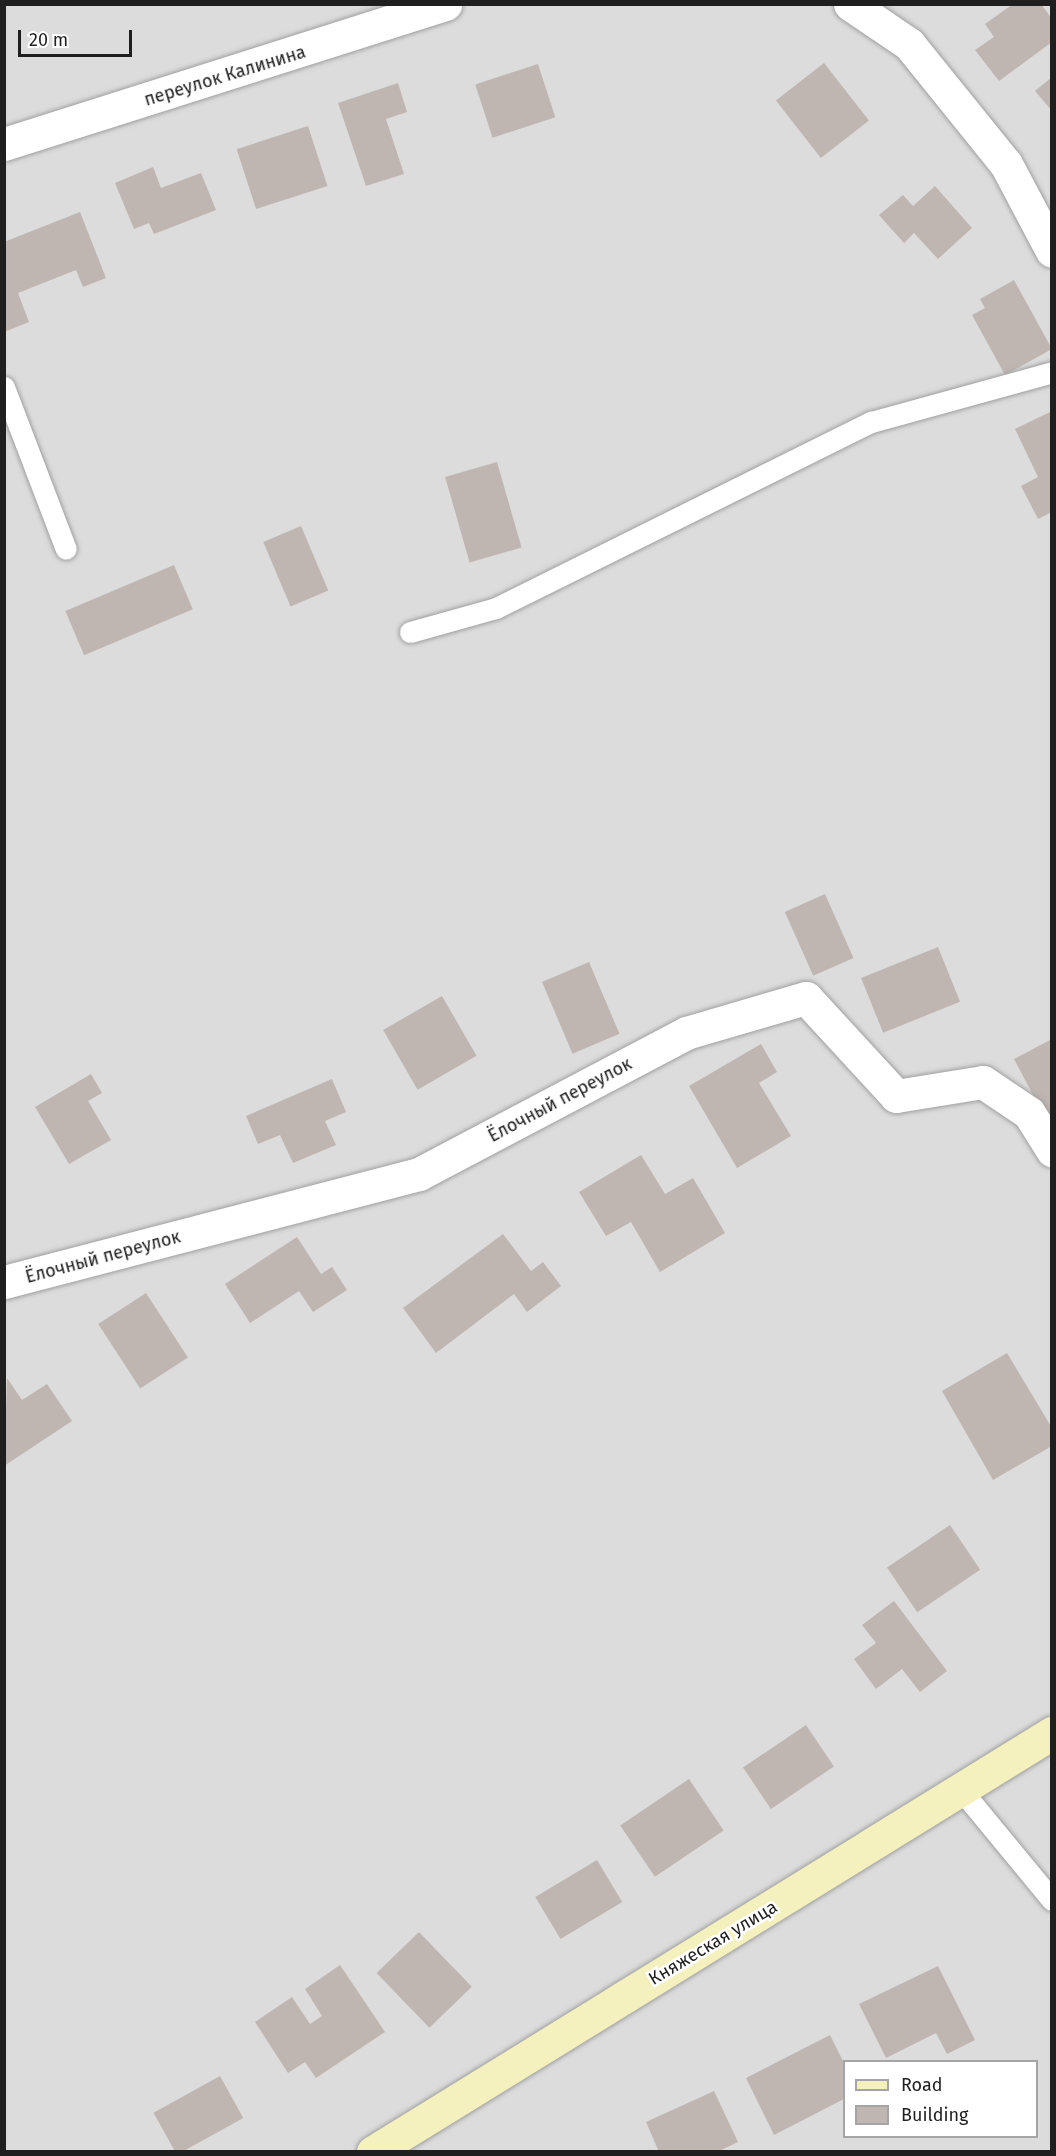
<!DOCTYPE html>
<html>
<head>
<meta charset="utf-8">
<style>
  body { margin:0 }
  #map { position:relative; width:1056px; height:2156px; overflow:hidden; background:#eeebe6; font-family:"Fira Sans",sans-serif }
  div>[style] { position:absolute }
  .residential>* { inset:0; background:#dcdcdc }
  .building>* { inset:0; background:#bfb6b2; transform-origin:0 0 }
  .roads { filter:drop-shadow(0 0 2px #a0a0a0) drop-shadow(0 0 2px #a0a0a0) }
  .lane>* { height:21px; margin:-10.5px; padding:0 10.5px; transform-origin:10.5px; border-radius:10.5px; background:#fff }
  .street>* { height:33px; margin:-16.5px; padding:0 16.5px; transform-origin:16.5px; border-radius:16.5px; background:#fff }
  .secondary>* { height:33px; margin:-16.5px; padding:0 16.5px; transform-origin:16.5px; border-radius:16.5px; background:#f4f1be }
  span { translate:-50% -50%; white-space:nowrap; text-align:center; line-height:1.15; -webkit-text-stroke:5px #fff; paint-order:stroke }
  .street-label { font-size:18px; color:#1f1f1f }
  .frame { position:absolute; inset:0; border:6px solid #1f1f1f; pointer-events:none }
  .legend { position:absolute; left:843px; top:2060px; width:195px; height:78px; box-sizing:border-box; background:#fff; border:2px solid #a5a5a5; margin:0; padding:8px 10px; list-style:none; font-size:18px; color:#1f1f1f }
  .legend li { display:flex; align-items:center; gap:12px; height:30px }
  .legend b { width:30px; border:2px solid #a5a5a5 }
  .scale { position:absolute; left:18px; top:30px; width:114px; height:27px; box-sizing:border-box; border:3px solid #1f1f1f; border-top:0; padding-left:8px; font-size:18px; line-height:21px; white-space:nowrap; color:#1f1f1f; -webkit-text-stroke:4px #fff; paint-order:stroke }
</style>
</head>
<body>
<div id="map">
  <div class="residential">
    <i style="clip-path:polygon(evenodd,5px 5px,1051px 5px,1051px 2151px,5px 2152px,5px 5px,844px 2062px,1036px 2062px,1036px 2136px,844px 2136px,844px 2062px)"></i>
  </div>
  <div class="building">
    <i style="clip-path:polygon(1013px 4px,1041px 4px,1052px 19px,1052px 42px,999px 81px,975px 50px,994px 37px,985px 24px)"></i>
    <i style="left:824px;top:63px;width:73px;height:61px;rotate:52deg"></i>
    <i style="left:538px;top:64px;width:56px;height:66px;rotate:72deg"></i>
    <i style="clip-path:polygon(1052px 77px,1052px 111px,1035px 91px)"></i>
    <i style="clip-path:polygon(398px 83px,407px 112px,386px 119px,404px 174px,366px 186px,338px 103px)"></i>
    <i style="left:308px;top:126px;width:63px;height:75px;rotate:72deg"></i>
    <i style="clip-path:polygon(153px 167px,161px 188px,201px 173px,216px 210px,154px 234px,149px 223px,134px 229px,115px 183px)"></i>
    <i style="clip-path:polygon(935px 186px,972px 228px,938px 259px,914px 233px,904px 243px,879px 215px,903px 195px,913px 206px)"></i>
    <i style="clip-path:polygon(80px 212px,106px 278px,83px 287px,76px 270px,18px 293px,29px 322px,4px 332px,4px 242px)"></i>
    <i style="clip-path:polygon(1014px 280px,1052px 349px,1005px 375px,972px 315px,985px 308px,980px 299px)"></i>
    <i style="clip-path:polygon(1052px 411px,1052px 512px,1038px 519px,1021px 486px,1038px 477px,1015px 429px)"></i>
    <i style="left:497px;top:462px;width:89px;height:54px;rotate:74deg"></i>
    <i style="left:301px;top:526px;width:70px;height:41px;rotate:67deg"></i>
    <i style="left:174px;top:565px;width:48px;height:118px;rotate:67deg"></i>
    <i style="left:825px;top:894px;width:70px;height:44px;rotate:66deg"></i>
    <i style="left:938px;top:947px;width:59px;height:83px;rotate:68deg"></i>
    <i style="left:589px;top:962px;width:78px;height:51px;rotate:67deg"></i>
    <i style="left:442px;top:996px;width:69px;height:68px;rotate:60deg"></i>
    <i style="clip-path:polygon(1052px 1039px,1052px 1131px,1014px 1059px)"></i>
    <i style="clip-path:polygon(761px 1044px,777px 1072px,759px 1083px,791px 1136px,737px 1168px,689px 1086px)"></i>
    <i style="clip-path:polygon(91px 1074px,102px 1093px,88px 1101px,111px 1140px,69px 1164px,35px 1107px)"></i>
    <i style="clip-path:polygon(332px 1079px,346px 1112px,325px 1121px,336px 1145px,293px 1163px,280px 1135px,258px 1144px,246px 1116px)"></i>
    <i style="clip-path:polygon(641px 1155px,665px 1194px,693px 1178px,725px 1233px,660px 1272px,631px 1222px,606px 1236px,579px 1192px)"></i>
    <i style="clip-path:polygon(503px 1234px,531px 1271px,543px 1262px,561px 1286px,527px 1312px,514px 1294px,436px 1353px,403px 1308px)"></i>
    <i style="clip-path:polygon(297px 1237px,321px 1274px,332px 1267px,347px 1290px,313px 1312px,299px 1291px,250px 1323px,225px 1284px)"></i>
    <i style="left:146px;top:1293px;width:77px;height:57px;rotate:57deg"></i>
    <i style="clip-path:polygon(1007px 1353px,1052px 1428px,1052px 1446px,993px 1480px,942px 1391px)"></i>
    <i style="clip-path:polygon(7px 1378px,22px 1400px,47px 1384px,72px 1421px,4px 1466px)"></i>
    <i style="left:950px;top:1525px;width:54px;height:76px;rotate:56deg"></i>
    <i style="clip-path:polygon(894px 1601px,947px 1671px,920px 1692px,902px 1669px,876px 1689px,854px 1659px,876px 1643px,862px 1625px)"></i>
    <i style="left:806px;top:1725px;width:50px;height:76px;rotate:56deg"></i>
    <i style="left:689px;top:1779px;width:62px;height:83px;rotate:56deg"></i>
    <i style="left:597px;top:1860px;width:49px;height:72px;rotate:59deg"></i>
    <i style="left:419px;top:1932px;width:76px;height:59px;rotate:46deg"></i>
    <i style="clip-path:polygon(340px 1965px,385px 2032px,316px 2078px,305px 2062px,288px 2073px,255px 2022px,292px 1997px,310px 2024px,322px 2016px,305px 1989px)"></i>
    <i style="clip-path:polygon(938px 1966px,975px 2040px,947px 2054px,936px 2033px,886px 2058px,859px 2004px)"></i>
    <i style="clip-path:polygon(830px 2035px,844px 2063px,844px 2099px,774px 2135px,746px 2078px)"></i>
    <i style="left:220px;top:2076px;width:48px;height:76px;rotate:61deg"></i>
    <i style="clip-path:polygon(714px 2091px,738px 2142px,717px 2152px,659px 2152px,646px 2122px)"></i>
  </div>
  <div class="roads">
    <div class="lane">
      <i style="left:4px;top:387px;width:173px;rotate:69.1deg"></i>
      <i style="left:410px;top:632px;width:89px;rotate:-15.6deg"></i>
      <i style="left:496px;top:608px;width:419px;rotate:-26.4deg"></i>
      <i style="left:871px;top:422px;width:188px;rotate:-15.4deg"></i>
      <i style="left:962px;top:1791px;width:141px;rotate:50.5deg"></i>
    </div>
    <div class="street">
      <i style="left:850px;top:4px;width:71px;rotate:34.1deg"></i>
      <i style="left:909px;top:44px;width:154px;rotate:51.1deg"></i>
      <i style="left:1006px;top:164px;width:98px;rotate:62.1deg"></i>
      <i style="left:4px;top:144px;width:463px;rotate:-17.6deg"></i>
      <i style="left:4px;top:1282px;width:429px;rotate:-14.6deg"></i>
      <i style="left:419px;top:1174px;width:302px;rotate:-27.8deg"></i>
      <i style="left:686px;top:1033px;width:125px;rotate:-16.3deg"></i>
      <i style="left:806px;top:998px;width:133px;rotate:47.4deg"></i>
      <i style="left:896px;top:1096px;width:88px;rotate:-9.1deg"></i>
      <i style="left:983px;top:1082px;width:55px;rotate:34deg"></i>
      <i style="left:1029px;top:1113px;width:44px;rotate:58.1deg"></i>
    </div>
    <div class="secondary">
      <i style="left:373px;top:2152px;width:798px;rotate:-31.68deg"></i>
    </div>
  </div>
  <div class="street-label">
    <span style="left:225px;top:76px;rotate:-17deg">переулок Калинина</span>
    <span style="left:560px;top:1100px;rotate:-28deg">Ёлочный переулок</span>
    <span style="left:103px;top:1257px;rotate:-15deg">Ёлочный переулок</span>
    <span style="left:713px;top:1943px;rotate:-31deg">Княжеская улица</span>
  </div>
  <div class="frame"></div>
  <ul class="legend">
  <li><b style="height:8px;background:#f4f1be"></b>Road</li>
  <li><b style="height:16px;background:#bfb6b2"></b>Building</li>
  </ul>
  <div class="scale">20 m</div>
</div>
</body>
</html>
